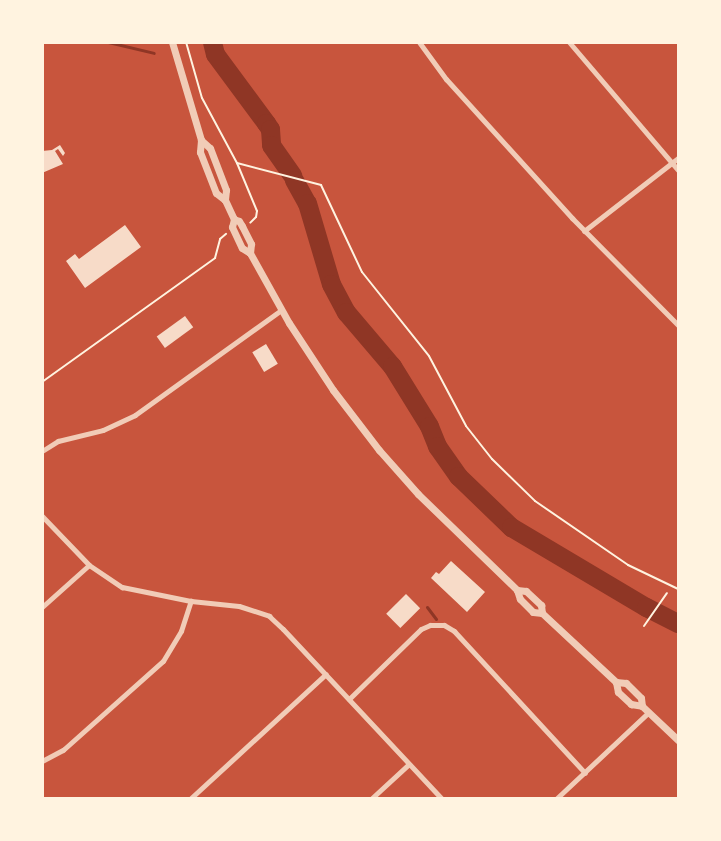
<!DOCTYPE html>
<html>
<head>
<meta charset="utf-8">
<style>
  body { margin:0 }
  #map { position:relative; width:721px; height:841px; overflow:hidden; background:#c8553d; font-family:Commissioner,sans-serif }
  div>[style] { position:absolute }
  .stream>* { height:3px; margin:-1.5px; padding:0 1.5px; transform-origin:1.5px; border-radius:1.5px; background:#8f3625 }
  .river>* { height:19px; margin:-9.5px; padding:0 9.5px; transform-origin:9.5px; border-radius:9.5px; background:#8f3625 }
  .building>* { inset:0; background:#f7dbc8; transform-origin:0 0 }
  .path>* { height:2px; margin:-1px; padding:0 1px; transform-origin:1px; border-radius:1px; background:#fff3e0 }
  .minor>* { height:5px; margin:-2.5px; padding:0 2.5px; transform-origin:2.5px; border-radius:2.5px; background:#f1ccb7 }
  .tertiary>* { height:7px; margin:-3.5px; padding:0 3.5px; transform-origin:3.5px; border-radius:3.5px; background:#f1ccb7 }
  span { translate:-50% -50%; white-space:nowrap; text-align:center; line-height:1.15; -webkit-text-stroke:4px #fff3e0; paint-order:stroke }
  .frame { position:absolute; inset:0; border:44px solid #fff3e0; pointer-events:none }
</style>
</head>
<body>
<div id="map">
  <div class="stream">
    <i style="left:108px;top:42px;width:47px;rotate:13.4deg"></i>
    <i style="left:427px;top:607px;width:15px;rotate:53deg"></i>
  </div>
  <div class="river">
    <i style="left:212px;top:42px;width:12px;rotate:76deg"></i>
    <i style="left:215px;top:54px;width:86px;rotate:53.5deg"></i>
    <i style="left:266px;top:123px;width:7px;rotate:56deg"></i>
    <i style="left:270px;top:129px;width:16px;rotate:86deg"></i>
    <i style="left:271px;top:145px;width:37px;rotate:55deg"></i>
    <i style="left:294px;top:180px;width:26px;rotate:61deg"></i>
    <i style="left:307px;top:203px;width:84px;rotate:73.5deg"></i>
    <i style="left:331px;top:284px;width:32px;rotate:62deg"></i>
    <i style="left:346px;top:312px;width:71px;rotate:49.6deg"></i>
    <i style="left:392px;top:366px;width:70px;rotate:58.3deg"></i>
    <i style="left:429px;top:426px;width:22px;rotate:68deg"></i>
    <i style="left:437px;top:446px;width:37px;rotate:55deg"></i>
    <i style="left:458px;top:476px;width:74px;rotate:43.9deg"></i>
    <i style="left:511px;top:527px;width:157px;rotate:30.7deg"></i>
    <i style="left:646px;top:607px;width:36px;rotate:27deg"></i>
  </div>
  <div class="building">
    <i style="clip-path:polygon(60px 145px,65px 153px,63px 156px,58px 149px,55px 151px,63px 164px,42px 173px,42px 151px,52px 150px)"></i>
    <i style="clip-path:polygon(125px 225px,141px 247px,85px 288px,66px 261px,75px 254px,79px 259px)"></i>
    <i style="left:185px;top:316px;width:14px;height:35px;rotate:54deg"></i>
    <i style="left:266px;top:344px;width:23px;height:16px;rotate:59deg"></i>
    <i style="clip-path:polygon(451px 561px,485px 592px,467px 612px,431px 578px,436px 572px,439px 574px)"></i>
    <i style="left:406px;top:594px;width:20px;height:28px;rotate:45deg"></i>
  </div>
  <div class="path">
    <i style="left:186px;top:42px;width:58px;rotate:74.1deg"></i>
    <i style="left:202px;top:98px;width:74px;rotate:61.7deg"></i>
    <i style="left:237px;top:163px;width:52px;rotate:67.4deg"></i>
    <i style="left:257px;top:211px;width:6px;rotate:99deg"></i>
    <i style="left:256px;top:217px;width:8px;rotate:135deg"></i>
    <i style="left:237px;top:163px;width:87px;rotate:14.7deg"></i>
    <i style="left:321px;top:185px;width:96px;rotate:64.8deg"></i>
    <i style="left:362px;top:272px;width:107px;rotate:51.4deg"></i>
    <i style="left:429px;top:356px;width:79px;rotate:62.1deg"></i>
    <i style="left:466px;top:426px;width:42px;rotate:51.8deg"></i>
    <i style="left:492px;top:459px;width:60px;rotate:44.3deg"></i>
    <i style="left:535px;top:501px;width:113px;rotate:34.5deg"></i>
    <i style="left:628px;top:565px;width:55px;rotate:25.6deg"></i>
    <i style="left:42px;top:382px;width:213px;rotate:-35.6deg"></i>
    <i style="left:215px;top:258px;width:20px;rotate:-75deg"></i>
    <i style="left:220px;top:239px;width:8px;rotate:-40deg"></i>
    <i style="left:644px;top:626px;width:40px;rotate:-55.1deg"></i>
  </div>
  <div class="minor">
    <i style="left:419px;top:42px;width:46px;rotate:53.9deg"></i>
    <i style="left:446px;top:79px;width:188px;rotate:47.8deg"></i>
    <i style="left:572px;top:218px;width:151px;rotate:45.3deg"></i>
    <i style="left:569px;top:42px;width:168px;rotate:49.6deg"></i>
    <i style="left:584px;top:231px;width:119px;rotate:-37.8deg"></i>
    <i style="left:42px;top:451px;width:19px;rotate:-32deg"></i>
    <i style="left:58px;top:441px;width:46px;rotate:-13.7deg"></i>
    <i style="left:103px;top:430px;width:35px;rotate:-25deg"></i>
    <i style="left:135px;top:415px;width:180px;rotate:-35.7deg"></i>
    <i style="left:42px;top:516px;width:68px;rotate:46.2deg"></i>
    <i style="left:89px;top:565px;width:40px;rotate:34deg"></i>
    <i style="left:122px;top:587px;width:70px;rotate:11.5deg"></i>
    <i style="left:191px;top:601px;width:48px;rotate:5.9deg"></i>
    <i style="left:239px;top:606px;width:32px;rotate:18deg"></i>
    <i style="left:269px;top:616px;width:19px;rotate:43deg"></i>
    <i style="left:283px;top:629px;width:231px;rotate:46.9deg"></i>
    <i style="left:42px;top:607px;width:63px;rotate:-41.8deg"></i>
    <i style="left:349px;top:699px;width:100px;rotate:-44.2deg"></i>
    <i style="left:421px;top:629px;width:10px;rotate:-24deg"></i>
    <i style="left:430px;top:625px;width:14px"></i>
    <i style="left:444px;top:625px;width:12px;rotate:31deg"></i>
    <i style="left:454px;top:631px;width:193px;rotate:47.3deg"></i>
    <i style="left:42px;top:761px;width:24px;rotate:-28deg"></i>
    <i style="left:63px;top:750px;width:134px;rotate:-41.7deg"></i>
    <i style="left:163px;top:661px;width:35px;rotate:-59deg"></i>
    <i style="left:181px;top:631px;width:32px;rotate:-72deg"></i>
    <i style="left:191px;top:798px;width:183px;rotate:-42.6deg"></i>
    <i style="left:372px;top:798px;width:50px;rotate:-42.6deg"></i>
    <i style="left:557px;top:798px;width:126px;rotate:-43.1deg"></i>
  </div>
  <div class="tertiary">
    <i style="left:172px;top:42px;width:102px;rotate:73.5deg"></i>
    <i style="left:201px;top:140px;width:12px;rotate:42deg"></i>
    <i style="left:210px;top:148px;width:45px;rotate:69.1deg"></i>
    <i style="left:226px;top:190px;width:10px;rotate:96deg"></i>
    <i style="left:201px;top:140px;width:12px;rotate:95deg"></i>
    <i style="left:200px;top:152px;width:44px;rotate:68.7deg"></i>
    <i style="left:216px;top:193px;width:11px;rotate:38deg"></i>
    <i style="left:225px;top:200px;width:21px;rotate:65deg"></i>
    <i style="left:234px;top:219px;width:8px;rotate:104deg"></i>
    <i style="left:232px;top:227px;width:23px;rotate:65deg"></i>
    <i style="left:242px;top:248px;width:9px;rotate:32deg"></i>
    <i style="left:250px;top:253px;width:80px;rotate:60.9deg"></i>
    <i style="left:289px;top:323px;width:80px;rotate:56.7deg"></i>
    <i style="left:333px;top:390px;width:76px;rotate:52.5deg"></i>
    <i style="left:379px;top:450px;width:59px;rotate:48.4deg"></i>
    <i style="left:418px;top:494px;width:138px;rotate:44.1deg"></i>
    <i style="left:517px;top:590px;width:9px;rotate:72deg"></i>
    <i style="left:520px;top:599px;width:18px;rotate:45deg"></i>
    <i style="left:533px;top:612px;width:9px;rotate:6deg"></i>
    <i style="left:234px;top:219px;width:5px;rotate:22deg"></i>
    <i style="left:239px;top:221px;width:6px;rotate:59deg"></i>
    <i style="left:242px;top:226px;width:20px;rotate:63deg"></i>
    <i style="left:251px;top:244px;width:9px;rotate:96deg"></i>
    <i style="left:517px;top:590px;width:9px;rotate:6deg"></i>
    <i style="left:526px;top:591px;width:21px;rotate:43deg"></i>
    <i style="left:541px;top:605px;width:8px;rotate:83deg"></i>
    <i style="left:542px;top:613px;width:101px;rotate:43deg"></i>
    <i style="left:616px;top:682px;width:10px;rotate:79deg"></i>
    <i style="left:618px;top:692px;width:18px;rotate:43deg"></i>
    <i style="left:631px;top:704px;width:11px;rotate:10deg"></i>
    <i style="left:642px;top:706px;width:50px;rotate:43.4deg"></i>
    <i style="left:616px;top:682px;width:10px;rotate:6deg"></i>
    <i style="left:626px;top:683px;width:21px;rotate:45deg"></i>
    <i style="left:641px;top:698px;width:8px;rotate:83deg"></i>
  </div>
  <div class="frame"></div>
</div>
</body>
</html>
